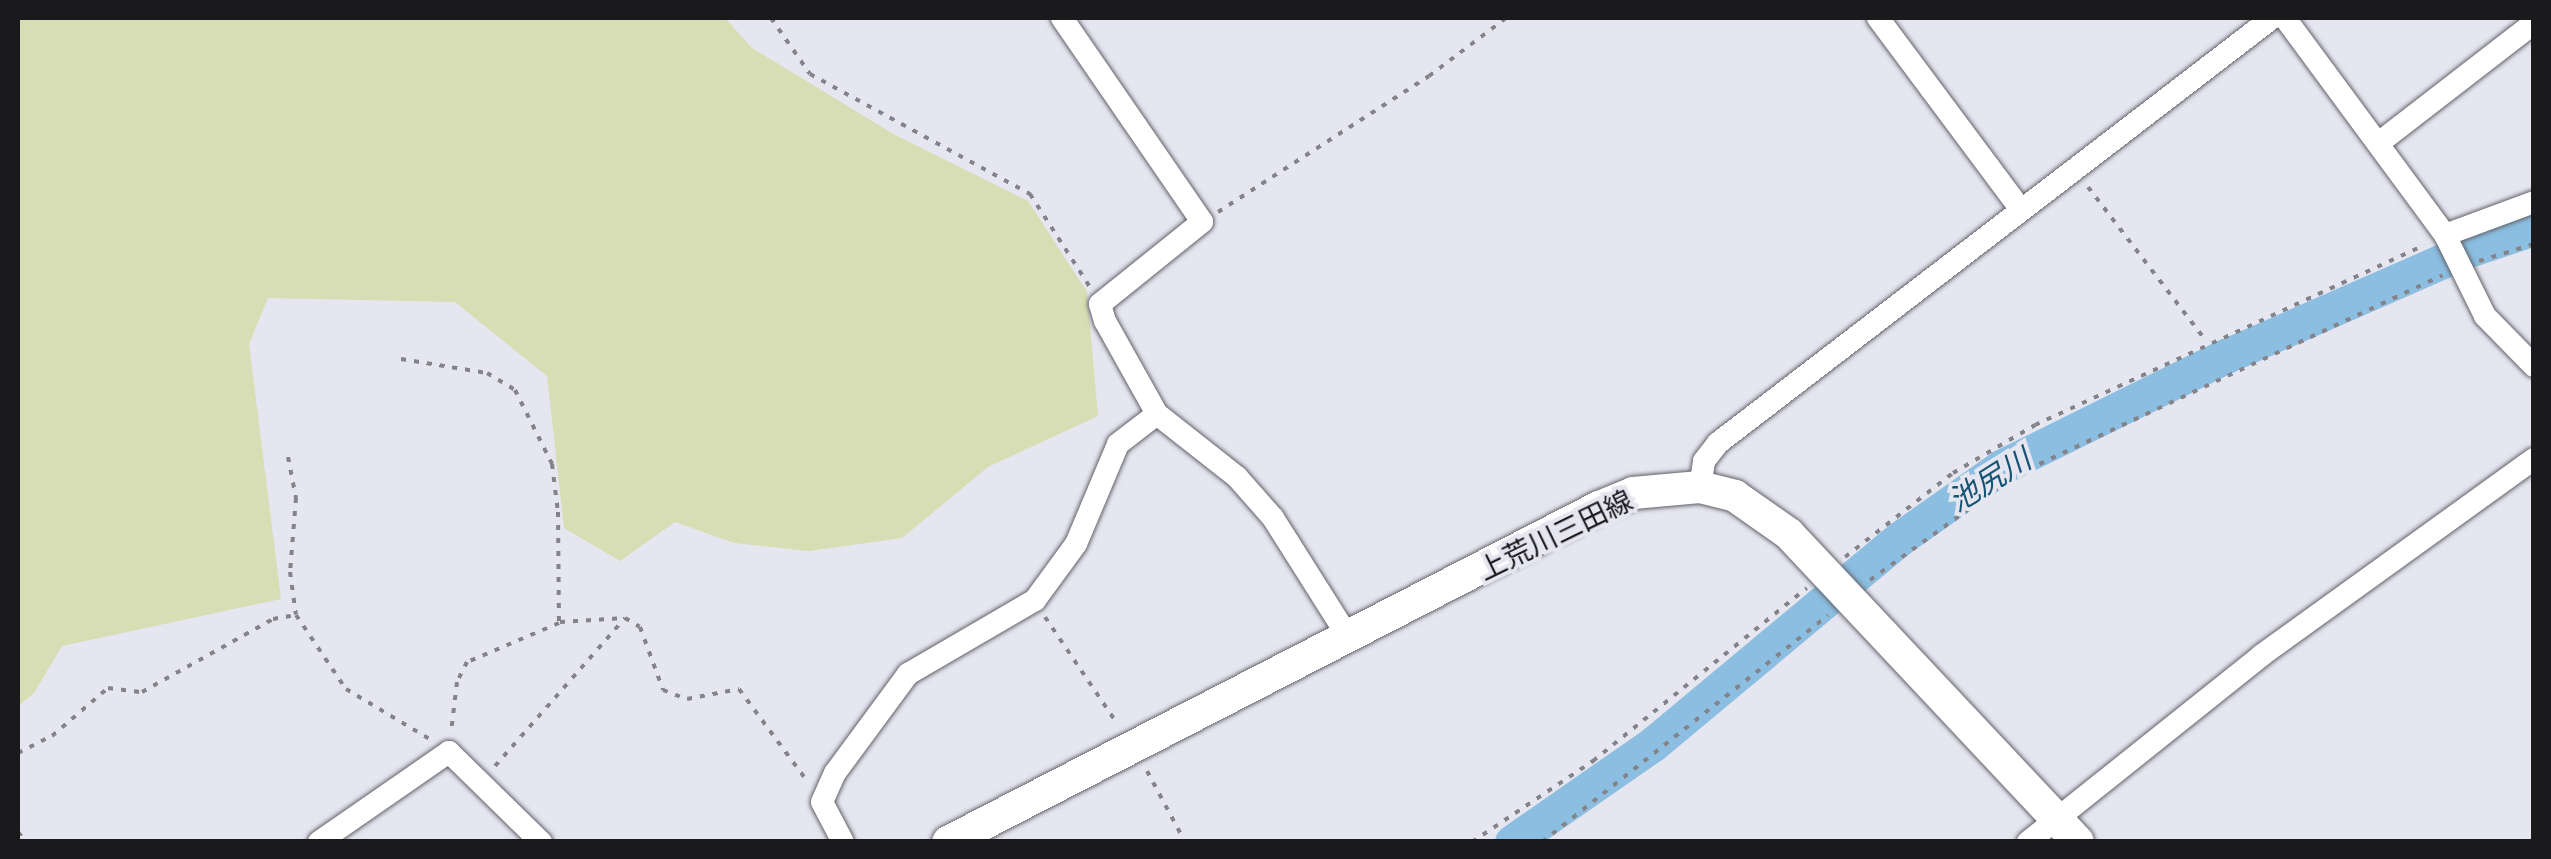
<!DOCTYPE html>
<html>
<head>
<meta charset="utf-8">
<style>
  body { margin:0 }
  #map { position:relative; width:2551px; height:859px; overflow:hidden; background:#e5e6ef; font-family:"Exo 2","Noto Sans JP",sans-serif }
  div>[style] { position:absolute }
  .green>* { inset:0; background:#d7deb4 }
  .river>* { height:35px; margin:-17.5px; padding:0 17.5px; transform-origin:17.5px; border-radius:17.5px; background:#8bbee1 }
  .path>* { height:4px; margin-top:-2px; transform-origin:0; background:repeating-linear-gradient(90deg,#838389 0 5px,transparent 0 13px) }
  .roads { filter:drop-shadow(0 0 2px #62626a) drop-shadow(0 0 2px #62626a) }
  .street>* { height:22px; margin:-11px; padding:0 11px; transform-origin:11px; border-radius:11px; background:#fff }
  .secondary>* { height:32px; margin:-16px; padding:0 16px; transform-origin:16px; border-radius:16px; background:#fff }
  span { translate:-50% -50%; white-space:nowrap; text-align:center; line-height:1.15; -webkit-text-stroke:8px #e5e6ef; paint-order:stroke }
  .street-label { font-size:28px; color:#1a1a1d }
  .water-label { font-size:30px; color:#165476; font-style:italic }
  .frame { position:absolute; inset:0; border:20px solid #1a1a1d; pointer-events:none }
</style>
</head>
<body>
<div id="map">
  <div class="green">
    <i style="clip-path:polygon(18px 18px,725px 18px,752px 48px,895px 135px,1028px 201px,1087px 292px,1098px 416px,988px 467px,902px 538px,809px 551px,734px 543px,675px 522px,620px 561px,564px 528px,547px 376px,455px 302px,268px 298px,249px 344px,281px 599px,62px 646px,34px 693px,18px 706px)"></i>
  </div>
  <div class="river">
    <i style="left:1512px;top:842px;width:172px;rotate:-34.8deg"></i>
    <i style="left:1653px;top:744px;width:320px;rotate:-39.8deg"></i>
    <i style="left:1899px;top:539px;width:125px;rotate:-35.2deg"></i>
    <i style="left:2001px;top:467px;width:251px;rotate:-26.3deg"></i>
    <i style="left:2226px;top:356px;width:259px;rotate:-23.7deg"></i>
    <i style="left:2463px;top:252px;width:75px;rotate:-18.7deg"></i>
  </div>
  <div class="path">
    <i style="left:771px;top:18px;width:68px;rotate:55.1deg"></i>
    <i style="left:810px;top:74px;width:251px;rotate:28.6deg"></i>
    <i style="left:1030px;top:194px;width:111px;rotate:57.2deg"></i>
    <i style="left:2088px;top:187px;width:195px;rotate:52.5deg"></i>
    <i style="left:1218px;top:212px;width:251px;rotate:-32.8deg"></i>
    <i style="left:1429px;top:76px;width:96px;rotate:-37deg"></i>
    <i style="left:2479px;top:261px;width:58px;rotate:-17.2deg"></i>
    <i style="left:401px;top:359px;width:87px;rotate:9.2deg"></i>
    <i style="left:487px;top:373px;width:33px;rotate:31deg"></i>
    <i style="left:515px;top:390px;width:83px;rotate:63.4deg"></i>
    <i style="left:552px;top:464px;width:48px;rotate:82.9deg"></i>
    <i style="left:558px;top:512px;width:111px;rotate:89.5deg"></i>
    <i style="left:559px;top:623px;width:100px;rotate:157deg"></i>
    <i style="left:467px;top:662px;width:22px;rotate:117deg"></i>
    <i style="left:457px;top:682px;width:50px;rotate:96.8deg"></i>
    <i style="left:288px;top:457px;width:42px;rotate:79deg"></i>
    <i style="left:296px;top:498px;width:74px;rotate:94.6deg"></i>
    <i style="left:290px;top:572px;width:43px;rotate:82.1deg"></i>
    <i style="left:1845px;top:557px;width:137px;rotate:-37.9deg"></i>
    <i style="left:1953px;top:473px;width:95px;rotate:-30.3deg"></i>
    <i style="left:2035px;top:425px;width:429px;rotate:-24.8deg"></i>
    <i style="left:1870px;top:580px;width:180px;rotate:-35.7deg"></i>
    <i style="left:2016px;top:475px;width:471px;rotate:-25.1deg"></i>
    <i style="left:1045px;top:617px;width:130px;rotate:55.9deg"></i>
    <i style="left:560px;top:622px;width:65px;rotate:-3.5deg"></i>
    <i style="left:18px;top:753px;width:38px;rotate:-27deg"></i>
    <i style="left:52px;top:736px;width:74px;rotate:-40.6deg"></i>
    <i style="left:108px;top:688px;width:34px;rotate:7deg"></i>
    <i style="left:142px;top:692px;width:150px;rotate:-29.1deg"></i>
    <i style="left:273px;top:619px;width:23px;rotate:-10deg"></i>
    <i style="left:296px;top:615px;width:89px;rotate:56deg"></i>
    <i style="left:346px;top:689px;width:101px;rotate:30.9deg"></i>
    <i style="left:495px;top:766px;width:197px;rotate:-48.7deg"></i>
    <i style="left:625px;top:618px;width:17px;rotate:31deg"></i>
    <i style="left:640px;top:627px;width:67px;rotate:69.9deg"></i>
    <i style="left:663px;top:690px;width:26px;rotate:21deg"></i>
    <i style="left:687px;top:699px;width:53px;rotate:-10.9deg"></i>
    <i style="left:739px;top:689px;width:114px;rotate:53.5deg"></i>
    <i style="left:1147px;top:771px;width:81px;rotate:61.8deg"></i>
    <i style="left:18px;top:832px;width:13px;rotate:51deg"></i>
    <i style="left:1472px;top:842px;width:146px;rotate:-33.8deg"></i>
    <i style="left:1593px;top:761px;width:275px;rotate:-39deg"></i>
    <i style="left:1542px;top:842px;width:365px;rotate:-38.4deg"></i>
  </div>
  <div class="roads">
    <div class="street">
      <i style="left:1062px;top:18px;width:247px;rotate:55.5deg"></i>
      <i style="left:1202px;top:222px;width:131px;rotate:141.2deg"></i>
      <i style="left:1100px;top:304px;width:18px;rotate:74deg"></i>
      <i style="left:1105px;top:321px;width:107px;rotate:60.8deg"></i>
      <i style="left:1157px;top:414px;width:102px;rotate:38.2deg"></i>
      <i style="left:1237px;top:477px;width:55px;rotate:48.7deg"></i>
      <i style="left:1273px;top:518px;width:142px;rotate:57.7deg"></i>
      <i style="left:1878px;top:18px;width:236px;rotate:53.3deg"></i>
      <i style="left:2285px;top:18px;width:270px;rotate:53.6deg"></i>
      <i style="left:2445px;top:235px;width:90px;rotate:63.7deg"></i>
      <i style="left:2485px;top:316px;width:70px;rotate:45.6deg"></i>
      <i style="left:2380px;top:142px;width:195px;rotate:-37.7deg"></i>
      <i style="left:2445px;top:235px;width:95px;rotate:-20.3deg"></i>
      <i style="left:1700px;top:487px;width:26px;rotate:-81deg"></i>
      <i style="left:1704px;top:461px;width:23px;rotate:-52deg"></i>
      <i style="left:1718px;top:443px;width:698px;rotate:-37.49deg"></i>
      <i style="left:319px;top:842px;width:158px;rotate:-34.7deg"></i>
      <i style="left:449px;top:752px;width:129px;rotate:44.4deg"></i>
      <i style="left:843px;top:842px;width:45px;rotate:-117.7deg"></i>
      <i style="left:822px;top:802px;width:32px;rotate:-66deg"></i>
      <i style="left:835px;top:773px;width:123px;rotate:-53.6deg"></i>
      <i style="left:908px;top:674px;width:147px;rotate:-30.2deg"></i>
      <i style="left:1035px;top:600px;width:69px;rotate:-53.8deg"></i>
      <i style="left:1076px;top:544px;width:108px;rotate:-67.2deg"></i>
      <i style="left:1118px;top:444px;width:49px;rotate:-37.6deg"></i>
      <i style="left:2028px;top:842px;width:300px;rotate:-38.6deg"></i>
      <i style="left:2262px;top:655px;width:335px;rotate:-35.8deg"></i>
    </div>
    <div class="secondary">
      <i style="left:948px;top:842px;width:732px;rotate:-27.23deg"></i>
      <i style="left:1599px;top:507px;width:37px;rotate:-22deg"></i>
      <i style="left:1633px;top:493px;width:67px;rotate:-5.1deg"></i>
      <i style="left:1700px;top:487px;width:36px;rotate:14deg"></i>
      <i style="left:1735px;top:496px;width:66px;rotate:35.1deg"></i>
      <i style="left:1789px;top:534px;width:422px;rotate:46.8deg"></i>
    </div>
  </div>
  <div class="street-label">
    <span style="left:1555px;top:534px;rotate:-26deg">上荒川三田線</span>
  </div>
  <div class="water-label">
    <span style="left:1989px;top:479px;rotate:-32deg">池尻川</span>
  </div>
  <div class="frame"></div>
</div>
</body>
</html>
